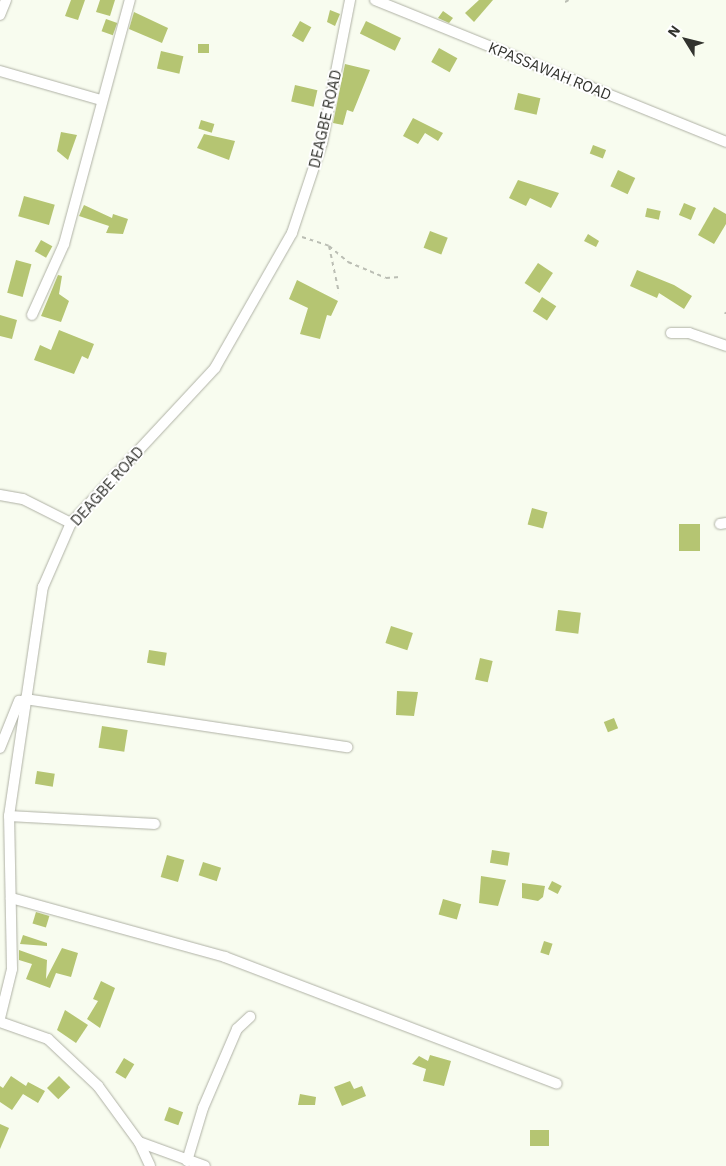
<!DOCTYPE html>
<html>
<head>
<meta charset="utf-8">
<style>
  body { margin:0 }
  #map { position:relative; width:726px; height:1166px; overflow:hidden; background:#f8fcef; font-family:"IBM Plex Sans",sans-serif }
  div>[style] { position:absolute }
  .building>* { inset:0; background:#b5c572; transform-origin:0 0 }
  .path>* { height:2px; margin-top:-1px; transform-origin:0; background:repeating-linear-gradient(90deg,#bbbeb4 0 4px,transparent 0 8px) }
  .roads { filter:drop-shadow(0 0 1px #afb1a5) drop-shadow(0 0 1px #afb1a5) }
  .minor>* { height:10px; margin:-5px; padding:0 5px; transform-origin:5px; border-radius:5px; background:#fff }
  span { translate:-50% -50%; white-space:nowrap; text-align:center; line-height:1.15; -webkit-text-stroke:4px #fff; paint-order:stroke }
  .street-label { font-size:15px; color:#32332e }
  .north { position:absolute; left:661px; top:15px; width:50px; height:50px; -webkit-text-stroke:4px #fff; paint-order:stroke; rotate:306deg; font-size:14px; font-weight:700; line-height:20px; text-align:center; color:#32332e }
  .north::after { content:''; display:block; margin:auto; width:18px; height:22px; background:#32332e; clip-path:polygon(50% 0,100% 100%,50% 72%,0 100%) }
</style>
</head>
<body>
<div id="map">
  <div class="building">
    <i style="clip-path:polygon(71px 0,85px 0,78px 20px,65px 16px)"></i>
    <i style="clip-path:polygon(100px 0,115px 0,110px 16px,96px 12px)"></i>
    <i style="clip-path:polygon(479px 0,493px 0,474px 22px,465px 13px)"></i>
    <i style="clip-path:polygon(330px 10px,340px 14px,335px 26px,327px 22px)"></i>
    <i style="clip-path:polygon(443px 11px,453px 18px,449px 23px,438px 18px)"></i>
    <i style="clip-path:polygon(134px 12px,168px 28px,162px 43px,129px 29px)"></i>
    <i style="left:106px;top:19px;width:12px;height:13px;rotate:20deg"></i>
    <i style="left:300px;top:21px;width:13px;height:17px;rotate:29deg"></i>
    <i style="left:366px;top:21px;width:39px;height:14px;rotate:26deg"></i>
    <i style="left:198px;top:44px;width:11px;height:9px"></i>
    <i style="left:439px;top:48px;width:21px;height:16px;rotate:29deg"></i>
    <i style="left:161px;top:51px;width:23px;height:18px;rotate:13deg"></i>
    <i style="clip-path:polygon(345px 64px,370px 70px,353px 112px,347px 110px,343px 125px,333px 123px)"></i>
    <i style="left:295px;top:85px;width:23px;height:17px;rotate:13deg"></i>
    <i style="left:518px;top:93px;width:23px;height:17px;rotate:13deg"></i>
    <i style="clip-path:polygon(413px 118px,443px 133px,438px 141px,425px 133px,418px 144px,403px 136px)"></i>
    <i style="left:201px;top:120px;width:14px;height:9px;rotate:17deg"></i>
    <i style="clip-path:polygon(61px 132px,77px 135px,68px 160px,57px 151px)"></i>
    <i style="clip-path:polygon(204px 134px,235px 141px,229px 160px,197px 148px)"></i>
    <i style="left:593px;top:145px;width:14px;height:9px;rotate:21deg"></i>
    <i style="left:618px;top:170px;width:19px;height:18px;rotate:25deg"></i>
    <i style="clip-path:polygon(518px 180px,559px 193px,551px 208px,530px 198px,526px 206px,509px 198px)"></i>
    <i style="left:24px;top:196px;width:32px;height:21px;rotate:16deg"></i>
    <i style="left:684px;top:203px;width:13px;height:13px;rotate:23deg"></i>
    <i style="clip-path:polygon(84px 205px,112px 218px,113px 214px,128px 219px,123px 234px,106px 233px,109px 226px,79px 216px)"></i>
    <i style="clip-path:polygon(714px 207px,726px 214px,726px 224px,714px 244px,698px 235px)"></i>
    <i style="left:647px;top:208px;width:14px;height:9px;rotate:12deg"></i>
    <i style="left:430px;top:231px;width:19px;height:18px;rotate:21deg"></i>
    <i style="clip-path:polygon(588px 234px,599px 241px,596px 247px,584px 241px)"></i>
    <i style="left:41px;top:240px;width:13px;height:13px;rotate:29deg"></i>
    <i style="left:16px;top:260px;width:16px;height:34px;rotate:15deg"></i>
    <i style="left:538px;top:263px;width:18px;height:24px;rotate:34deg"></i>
    <i style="clip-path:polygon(637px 270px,674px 285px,692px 296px,684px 309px,659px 293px,657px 298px,630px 286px)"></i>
    <i style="clip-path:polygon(58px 275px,62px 276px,59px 294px,69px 301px,61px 322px,41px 316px)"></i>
    <i style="clip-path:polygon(297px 280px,338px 301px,331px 316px,327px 315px,320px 339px,300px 334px,308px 308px,289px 299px)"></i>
    <i style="left:542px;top:297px;width:17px;height:17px;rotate:33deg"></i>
    <i style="clip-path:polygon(0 315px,17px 320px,12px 339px,0 336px)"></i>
    <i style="clip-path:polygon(59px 330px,94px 344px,88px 359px,82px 356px,74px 374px,34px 360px,40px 345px,51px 350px)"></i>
    <i style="left:532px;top:508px;width:16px;height:17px;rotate:15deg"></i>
    <i style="left:679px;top:524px;width:21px;height:27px"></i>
    <i style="left:558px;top:610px;width:23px;height:21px;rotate:7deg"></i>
    <i style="left:391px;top:626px;width:23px;height:18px;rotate:18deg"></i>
    <i style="left:149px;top:650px;width:18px;height:13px;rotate:9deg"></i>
    <i style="left:480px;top:658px;width:13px;height:22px;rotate:13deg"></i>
    <i style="clip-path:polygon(397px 691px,418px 692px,414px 716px,396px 715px)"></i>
    <i style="left:614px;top:718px;width:11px;height:11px;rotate:68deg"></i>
    <i style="left:102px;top:726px;width:26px;height:22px;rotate:9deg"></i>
    <i style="left:37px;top:771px;width:18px;height:13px;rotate:9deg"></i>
    <i style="left:492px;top:850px;width:18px;height:13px;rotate:9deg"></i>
    <i style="left:167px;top:855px;width:18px;height:23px;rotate:16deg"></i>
    <i style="left:203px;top:862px;width:19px;height:14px;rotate:18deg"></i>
    <i style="clip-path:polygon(481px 876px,506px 880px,498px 906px,479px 903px)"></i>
    <i style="left:552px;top:881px;width:11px;height:9px;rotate:27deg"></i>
    <i style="clip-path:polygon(522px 883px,545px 886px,543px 897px,538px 901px,522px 898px)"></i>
    <i style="left:443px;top:899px;width:19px;height:16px;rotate:16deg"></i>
    <i style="left:36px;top:912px;width:14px;height:12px;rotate:17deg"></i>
    <i style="clip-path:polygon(23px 935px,47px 943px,47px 946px,20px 944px)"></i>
    <i style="left:544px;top:941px;width:9px;height:12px;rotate:18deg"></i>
    <i style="clip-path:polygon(62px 948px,78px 953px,71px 977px,56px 973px,50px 988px,26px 979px,32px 964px,19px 960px,19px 950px,47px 960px,46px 979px)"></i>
    <i style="clip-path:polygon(101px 981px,115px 988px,100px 1028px,87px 1019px,98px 1001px,93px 999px)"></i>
    <i style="clip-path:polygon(65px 1010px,88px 1025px,76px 1043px,57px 1030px)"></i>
    <i style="clip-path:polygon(430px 1055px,451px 1061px,444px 1086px,423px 1081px,426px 1069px,412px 1064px,419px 1056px,428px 1061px)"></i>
    <i style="left:124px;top:1058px;width:12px;height:17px;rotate:31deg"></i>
    <i style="clip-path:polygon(11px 1076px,26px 1086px,28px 1082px,45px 1091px,38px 1103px,23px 1094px,12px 1110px,0 1102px,0 1086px,3px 1088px)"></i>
    <i style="left:59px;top:1076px;width:16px;height:17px;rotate:45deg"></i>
    <i style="clip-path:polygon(350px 1081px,354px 1089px,362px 1086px,366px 1096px,342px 1106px,334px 1087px)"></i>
    <i style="clip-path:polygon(300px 1094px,316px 1097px,315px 1105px,298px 1105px)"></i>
    <i style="left:169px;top:1107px;width:15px;height:14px;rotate:20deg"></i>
    <i style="clip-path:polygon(0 1124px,9px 1128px,0 1149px)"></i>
    <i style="left:549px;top:1130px;width:16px;height:19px;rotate:90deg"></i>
  </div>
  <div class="path">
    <i style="left:565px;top:2px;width:4px;rotate:-27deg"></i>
    <i style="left:302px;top:237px;width:28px;rotate:18deg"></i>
    <i style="left:329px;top:246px;width:25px;rotate:40deg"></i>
    <i style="left:348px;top:262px;width:41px;rotate:22.8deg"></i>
    <i style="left:386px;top:278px;width:14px;rotate:-4deg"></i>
    <i style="left:329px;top:246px;width:48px;rotate:78deg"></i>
    <i style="left:725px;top:314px;width:2px;rotate:-63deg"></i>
  </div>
  <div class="roads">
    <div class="minor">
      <i style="left:375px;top:0;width:379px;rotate:22deg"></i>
      <i style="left:0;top:15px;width:16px;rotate:-68deg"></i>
      <i style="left:0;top:71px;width:105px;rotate:16deg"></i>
      <i style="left:32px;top:315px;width:78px;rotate:-65.7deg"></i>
      <i style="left:64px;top:244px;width:253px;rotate:-74.9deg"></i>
      <i style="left:671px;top:333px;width:18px"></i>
      <i style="left:689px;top:333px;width:39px;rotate:19deg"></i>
      <i style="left:0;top:495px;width:23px;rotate:10deg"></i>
      <i style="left:23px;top:499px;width:54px;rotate:26.6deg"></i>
      <i style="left:720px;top:524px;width:6px;rotate:-9deg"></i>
      <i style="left:25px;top:699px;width:326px;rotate:8.5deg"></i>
      <i style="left:0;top:748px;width:51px;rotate:-68deg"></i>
      <i style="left:9px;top:816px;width:146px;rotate:3.1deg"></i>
      <i style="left:11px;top:898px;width:222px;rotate:15.4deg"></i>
      <i style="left:225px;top:957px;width:355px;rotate:20.9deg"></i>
      <i style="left:0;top:1018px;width:50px;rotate:-76.2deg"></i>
      <i style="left:12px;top:969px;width:153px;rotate:-91.1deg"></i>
      <i style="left:9px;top:816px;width:232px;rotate:-81.6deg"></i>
      <i style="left:43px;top:587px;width:70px;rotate:-66.4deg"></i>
      <i style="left:71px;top:523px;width:212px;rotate:-47.1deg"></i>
      <i style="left:215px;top:368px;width:155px;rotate:-60.3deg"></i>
      <i style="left:292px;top:233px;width:95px;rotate:-71.6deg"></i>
      <i style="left:322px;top:143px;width:146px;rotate:-78.9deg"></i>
      <i style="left:0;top:1022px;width:51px;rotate:19.5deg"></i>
      <i style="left:48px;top:1039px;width:69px;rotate:43.2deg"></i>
      <i style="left:98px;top:1086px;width:69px;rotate:53.8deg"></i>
      <i style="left:139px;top:1142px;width:26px;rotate:65deg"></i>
      <i style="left:139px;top:1142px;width:70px;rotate:20deg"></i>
      <i style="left:187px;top:1161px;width:55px;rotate:-73.2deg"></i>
      <i style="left:203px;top:1108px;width:86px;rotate:-66.7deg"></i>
      <i style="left:237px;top:1029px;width:18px;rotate:-43deg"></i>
    </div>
  </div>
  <div class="street-label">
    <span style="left:550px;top:71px;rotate:22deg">KPASSAWAH ROAD</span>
    <span style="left:325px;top:119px;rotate:-77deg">DEAGBE ROAD</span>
    <span style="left:107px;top:486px;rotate:-48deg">DEAGBE ROAD</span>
  </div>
  <div class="north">N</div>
</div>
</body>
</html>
